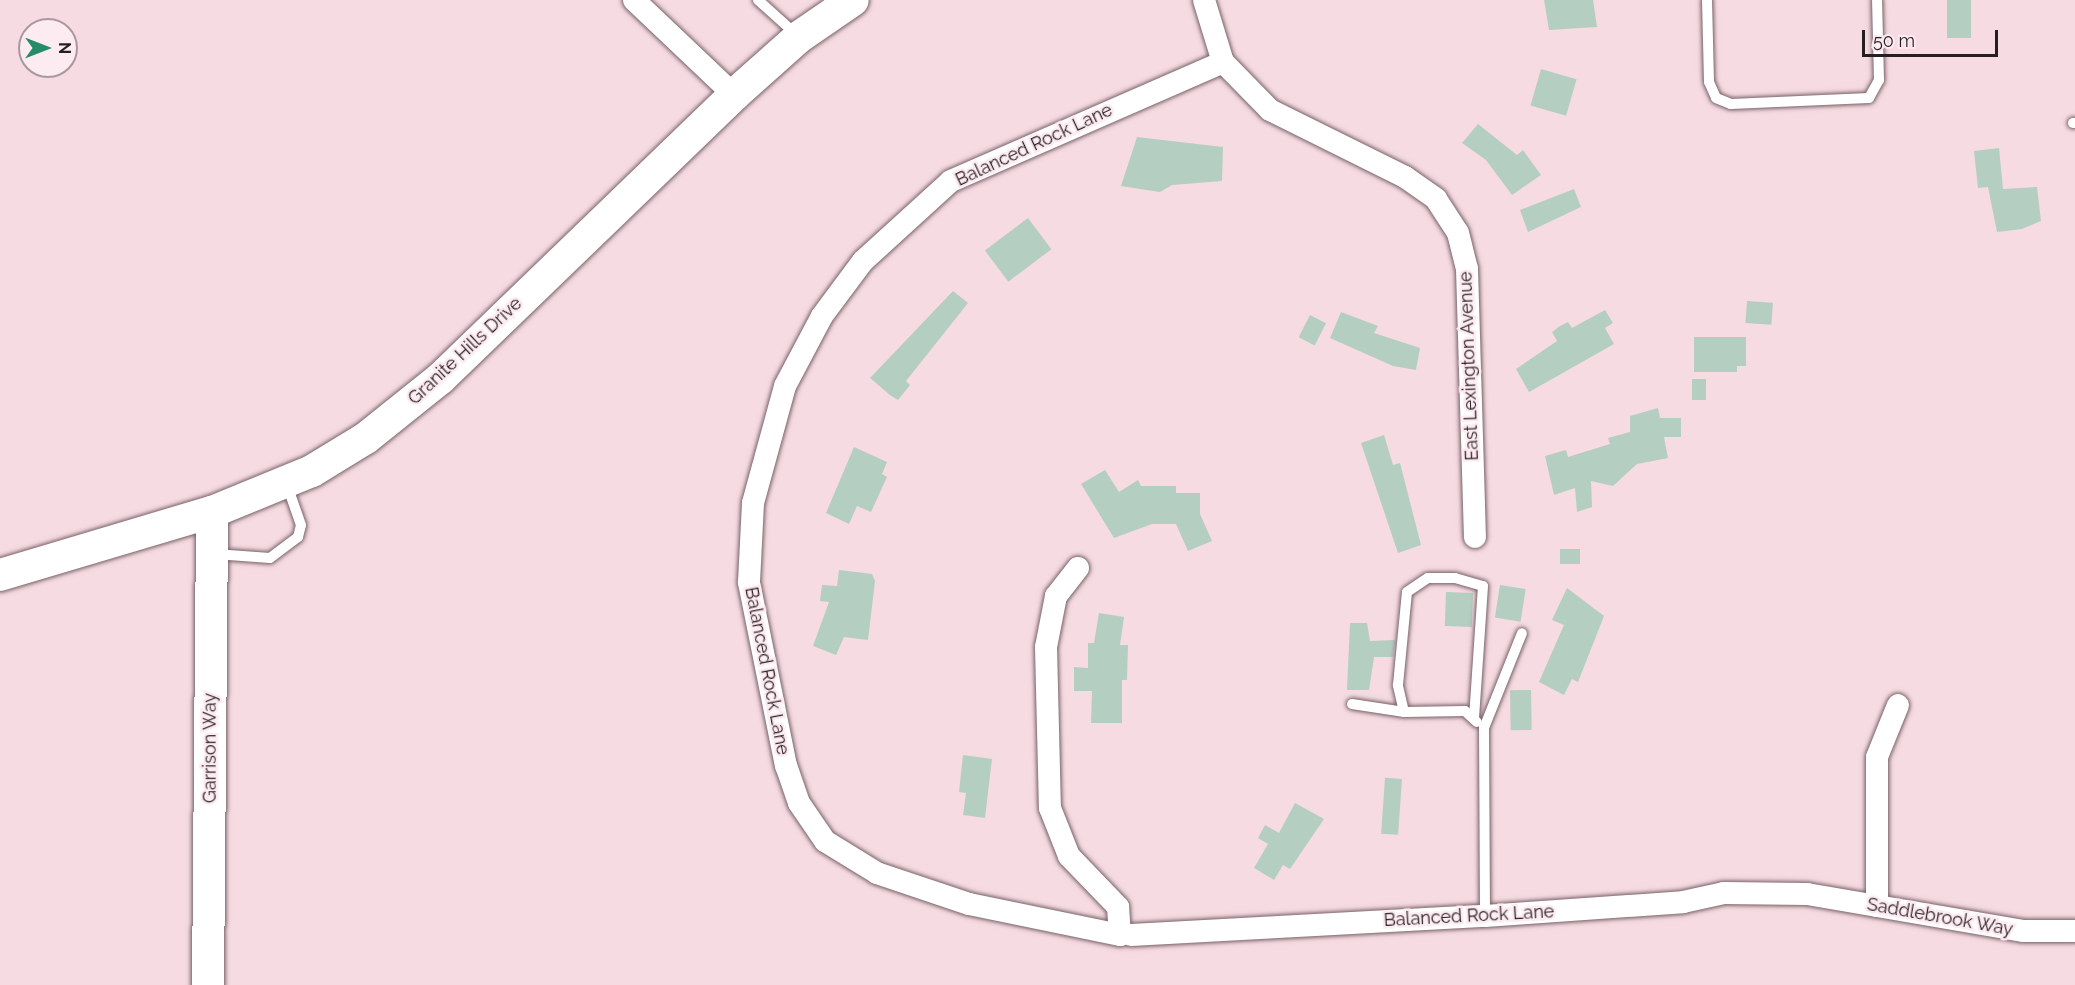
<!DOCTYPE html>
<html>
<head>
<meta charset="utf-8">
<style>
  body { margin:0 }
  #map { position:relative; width:2075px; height:985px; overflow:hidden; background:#f6dbe2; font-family:Raleway,sans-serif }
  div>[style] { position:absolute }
  .building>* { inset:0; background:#b5cec2; transform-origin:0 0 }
  .roads { filter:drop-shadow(0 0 2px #786168) drop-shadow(0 0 2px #786168) }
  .lane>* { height:10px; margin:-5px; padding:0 5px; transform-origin:5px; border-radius:5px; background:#fff }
  .street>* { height:22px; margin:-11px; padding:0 11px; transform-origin:11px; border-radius:11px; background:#fff }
  .secondary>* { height:32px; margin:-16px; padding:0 16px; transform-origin:16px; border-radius:16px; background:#fff }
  span { translate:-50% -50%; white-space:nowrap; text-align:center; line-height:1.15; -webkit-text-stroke:5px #fcebf0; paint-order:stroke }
  .street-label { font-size:18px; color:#271e20 }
  .north { position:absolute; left:18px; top:18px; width:60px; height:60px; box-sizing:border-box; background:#fcebf0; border:2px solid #a7999d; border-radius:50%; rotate:90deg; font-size:16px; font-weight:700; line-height:24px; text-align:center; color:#271e20 }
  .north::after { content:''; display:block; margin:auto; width:21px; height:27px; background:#258c68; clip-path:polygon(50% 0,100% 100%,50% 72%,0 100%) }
  .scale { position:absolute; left:1862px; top:30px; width:136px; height:27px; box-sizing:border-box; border:3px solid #271e20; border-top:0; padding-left:8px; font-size:18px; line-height:21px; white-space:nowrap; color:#271e20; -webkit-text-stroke:4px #fcebf0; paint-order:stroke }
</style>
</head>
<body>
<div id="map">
  <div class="building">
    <i style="clip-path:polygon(1544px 0,1593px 0,1597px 27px,1549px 30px)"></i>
    <i style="left:1947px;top:0;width:24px;height:38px"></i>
    <i style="left:1541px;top:69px;width:37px;height:38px;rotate:16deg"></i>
    <i style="clip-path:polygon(1478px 124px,1517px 155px,1523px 150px,1541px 175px,1512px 195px,1486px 160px,1462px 143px)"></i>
    <i style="clip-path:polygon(1137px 137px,1223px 147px,1222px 181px,1172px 185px,1160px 192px,1121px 186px)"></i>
    <i style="clip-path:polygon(1999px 148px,2003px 189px,2037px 187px,2041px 221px,2022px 229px,1997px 232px,1988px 187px,1978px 188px,1974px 151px)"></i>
    <i style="clip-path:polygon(1574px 189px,1581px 207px,1528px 232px,1520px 210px)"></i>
    <i style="left:1028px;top:218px;width:39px;height:54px;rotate:53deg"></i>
    <i style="clip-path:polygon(953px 291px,968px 303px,906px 381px,910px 385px,898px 400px,890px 395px,870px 378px)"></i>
    <i style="left:1747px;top:301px;width:26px;height:22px;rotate:4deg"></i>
    <i style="clip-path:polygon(1605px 310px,1613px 323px,1605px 328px,1614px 344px,1529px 392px,1516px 369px,1557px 341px,1552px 332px,1560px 326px,1568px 322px,1572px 328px)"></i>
    <i style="clip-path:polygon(1341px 312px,1378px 326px,1374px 333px,1420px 348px,1416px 370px,1393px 366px,1330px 338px)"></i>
    <i style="left:1310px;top:315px;width:18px;height:25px;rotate:27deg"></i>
    <i style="clip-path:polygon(1694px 337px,1746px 337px,1746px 366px,1737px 366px,1737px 372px,1694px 372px)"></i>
    <i style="left:1692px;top:379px;width:14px;height:21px"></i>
    <i style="clip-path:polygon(1658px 408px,1660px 418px,1681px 418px,1681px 437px,1664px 437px,1668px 458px,1637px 464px,1613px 486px,1591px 481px,1592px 507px,1577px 512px,1575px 488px,1554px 495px,1545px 456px,1566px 450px,1568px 457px,1610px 444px,1608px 438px,1630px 432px,1630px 416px)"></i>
    <i style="clip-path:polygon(1384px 435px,1393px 465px,1400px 463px,1421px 545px,1398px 553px,1361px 443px)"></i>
    <i style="clip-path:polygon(854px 447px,887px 462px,882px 474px,887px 477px,871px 512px,857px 506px,849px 524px,826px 513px)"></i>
    <i style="clip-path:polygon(1105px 470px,1119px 492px,1138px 480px,1141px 486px,1176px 486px,1176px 493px,1200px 493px,1200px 514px,1212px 541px,1188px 551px,1176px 524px,1152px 524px,1114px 538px,1081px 484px)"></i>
    <i style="left:1560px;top:549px;width:20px;height:15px"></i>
    <i style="clip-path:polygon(839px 570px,872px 574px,875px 581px,868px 640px,844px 637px,836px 655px,813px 646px,829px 602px,820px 601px,822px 585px,837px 586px)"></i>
    <i style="left:1500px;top:585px;width:26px;height:33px;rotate:9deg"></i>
    <i style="clip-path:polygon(1567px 588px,1604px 616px,1578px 682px,1572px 679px,1564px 695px,1539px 682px,1564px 625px,1552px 620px)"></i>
    <i style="left:1446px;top:592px;width:27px;height:34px;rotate:2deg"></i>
    <i style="clip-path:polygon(1099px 613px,1124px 617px,1120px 645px,1128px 645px,1127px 680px,1122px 680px,1122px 723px,1091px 723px,1092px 691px,1074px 691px,1074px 667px,1088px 668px,1088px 643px,1094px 643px)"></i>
    <i style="clip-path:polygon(1350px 623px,1367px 623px,1370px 641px,1395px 640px,1393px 657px,1374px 657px,1369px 690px,1347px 690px)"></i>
    <i style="left:1531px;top:690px;width:40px;height:21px;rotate:89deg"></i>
    <i style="clip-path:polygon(963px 755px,992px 759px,985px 818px,963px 815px,966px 793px,959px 792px)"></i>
    <i style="left:1402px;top:779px;width:56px;height:17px;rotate:94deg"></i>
    <i style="clip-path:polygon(1295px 803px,1324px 819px,1290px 869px,1283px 865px,1274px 880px,1254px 868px,1268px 844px,1258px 838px,1265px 825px,1279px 833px)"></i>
  </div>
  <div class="roads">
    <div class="lane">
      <i style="left:758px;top:0;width:54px;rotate:42deg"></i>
      <i style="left:1707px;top:0;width:82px;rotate:88.6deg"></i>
      <i style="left:1709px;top:82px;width:17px;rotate:66deg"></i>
      <i style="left:1716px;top:98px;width:16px;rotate:22deg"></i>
      <i style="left:1731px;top:104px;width:138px;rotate:-2.5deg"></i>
      <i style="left:1869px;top:98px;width:21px;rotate:-61deg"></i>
      <i style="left:1879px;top:80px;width:80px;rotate:-91.4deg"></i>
      <i style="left:2073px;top:123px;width:2px"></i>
      <i style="left:215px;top:554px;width:55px;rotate:4.2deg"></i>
      <i style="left:270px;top:558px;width:35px;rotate:-37deg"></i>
      <i style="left:298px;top:537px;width:12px;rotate:-76deg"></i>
      <i style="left:301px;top:525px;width:42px;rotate:-109.3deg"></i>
      <i style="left:1352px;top:704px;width:53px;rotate:8.7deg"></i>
      <i style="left:1404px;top:712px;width:61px;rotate:-0.9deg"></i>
      <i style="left:1465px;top:711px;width:16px;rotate:43deg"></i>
      <i style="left:1404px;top:712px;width:28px;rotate:-103deg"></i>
      <i style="left:1398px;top:685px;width:93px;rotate:-84.5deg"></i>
      <i style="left:1407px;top:592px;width:25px;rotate:-34deg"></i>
      <i style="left:1428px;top:578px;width:27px"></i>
      <i style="left:1455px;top:578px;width:29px;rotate:16deg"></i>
      <i style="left:1483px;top:586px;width:133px;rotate:93.9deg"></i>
      <i style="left:1485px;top:916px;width:188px;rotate:-90.3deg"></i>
      <i style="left:1484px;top:728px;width:102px;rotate:-68.2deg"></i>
    </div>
    <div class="street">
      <i style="left:634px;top:0;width:138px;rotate:43.5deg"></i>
      <i style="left:1204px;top:0;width:65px;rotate:73deg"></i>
      <i style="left:1223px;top:62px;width:67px;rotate:45.6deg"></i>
      <i style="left:1270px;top:110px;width:151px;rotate:26.4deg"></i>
      <i style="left:1405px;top:177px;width:38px;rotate:35deg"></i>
      <i style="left:1436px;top:199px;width:40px;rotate:57.1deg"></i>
      <i style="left:1458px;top:233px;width:37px;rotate:76deg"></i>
      <i style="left:1467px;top:269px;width:268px;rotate:88.3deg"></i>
      <i style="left:1078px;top:568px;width:36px;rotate:128deg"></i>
      <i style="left:1056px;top:596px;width:52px;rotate:101.1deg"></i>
      <i style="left:1046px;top:647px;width:161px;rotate:88.6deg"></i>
      <i style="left:1050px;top:808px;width:52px;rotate:68.4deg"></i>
      <i style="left:1069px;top:856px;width:71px;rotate:46.1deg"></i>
      <i style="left:1118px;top:907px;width:28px;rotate:86deg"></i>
      <i style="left:1120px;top:935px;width:154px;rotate:-168.4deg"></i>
      <i style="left:969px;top:904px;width:97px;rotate:-161.4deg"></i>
      <i style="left:877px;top:873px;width:61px;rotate:-148.4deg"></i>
      <i style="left:825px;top:841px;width:46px;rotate:-124.4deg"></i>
      <i style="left:799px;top:803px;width:39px;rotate:-109deg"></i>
      <i style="left:786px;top:766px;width:188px;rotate:-101.4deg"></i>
      <i style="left:749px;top:582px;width:79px;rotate:-87.1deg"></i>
      <i style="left:753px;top:503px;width:121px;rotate:-74.7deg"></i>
      <i style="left:785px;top:386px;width:79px;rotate:-62.1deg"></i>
      <i style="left:822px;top:316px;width:69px;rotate:-53.3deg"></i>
      <i style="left:863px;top:261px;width:119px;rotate:-42.3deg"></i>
      <i style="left:951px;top:181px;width:297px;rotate:-23.6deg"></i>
      <i style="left:1877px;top:906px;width:149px;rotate:-90deg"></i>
      <i style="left:1877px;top:757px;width:56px;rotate:-68deg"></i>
      <i style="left:1131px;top:935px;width:355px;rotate:-3.1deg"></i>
      <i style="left:1485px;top:916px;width:198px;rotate:-4deg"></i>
      <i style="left:1683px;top:902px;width:42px;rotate:-12.4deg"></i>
      <i style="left:1724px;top:893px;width:83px;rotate:0.7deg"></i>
      <i style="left:1807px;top:894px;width:220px;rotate:9.7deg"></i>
      <i style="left:2024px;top:931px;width:51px"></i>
    </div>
    <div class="secondary">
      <i style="left:0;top:575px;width:221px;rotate:-16.6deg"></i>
      <i style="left:212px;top:512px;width:108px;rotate:-22.3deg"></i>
      <i style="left:312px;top:471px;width:63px;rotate:-31.4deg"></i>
      <i style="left:366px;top:438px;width:96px;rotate:-38.7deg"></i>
      <i style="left:441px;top:378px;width:407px;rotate:-44deg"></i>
      <i style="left:734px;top:95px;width:87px;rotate:-41.7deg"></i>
      <i style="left:799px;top:37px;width:65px;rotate:-34.4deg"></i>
      <i style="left:208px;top:985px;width:473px;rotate:-89.5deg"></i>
    </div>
  </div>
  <div class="street-label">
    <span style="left:1034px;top:145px;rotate:-25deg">Balanced Rock Lane</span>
    <span style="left:465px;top:351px;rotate:-43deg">Granite Hills Drive</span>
    <span style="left:1469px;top:366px;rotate:-92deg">East Lexington Avenue</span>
    <span style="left:767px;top:671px;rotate:79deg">Balanced Rock Lane</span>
    <span style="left:210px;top:748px;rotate:-90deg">Garrison Way</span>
    <span style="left:1469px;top:916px;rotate:-3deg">Balanced Rock Lane</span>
    <span style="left:1940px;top:917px;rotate:10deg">Saddlebrook Way</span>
  </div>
  <div class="north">N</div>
  <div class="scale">50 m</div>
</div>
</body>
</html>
